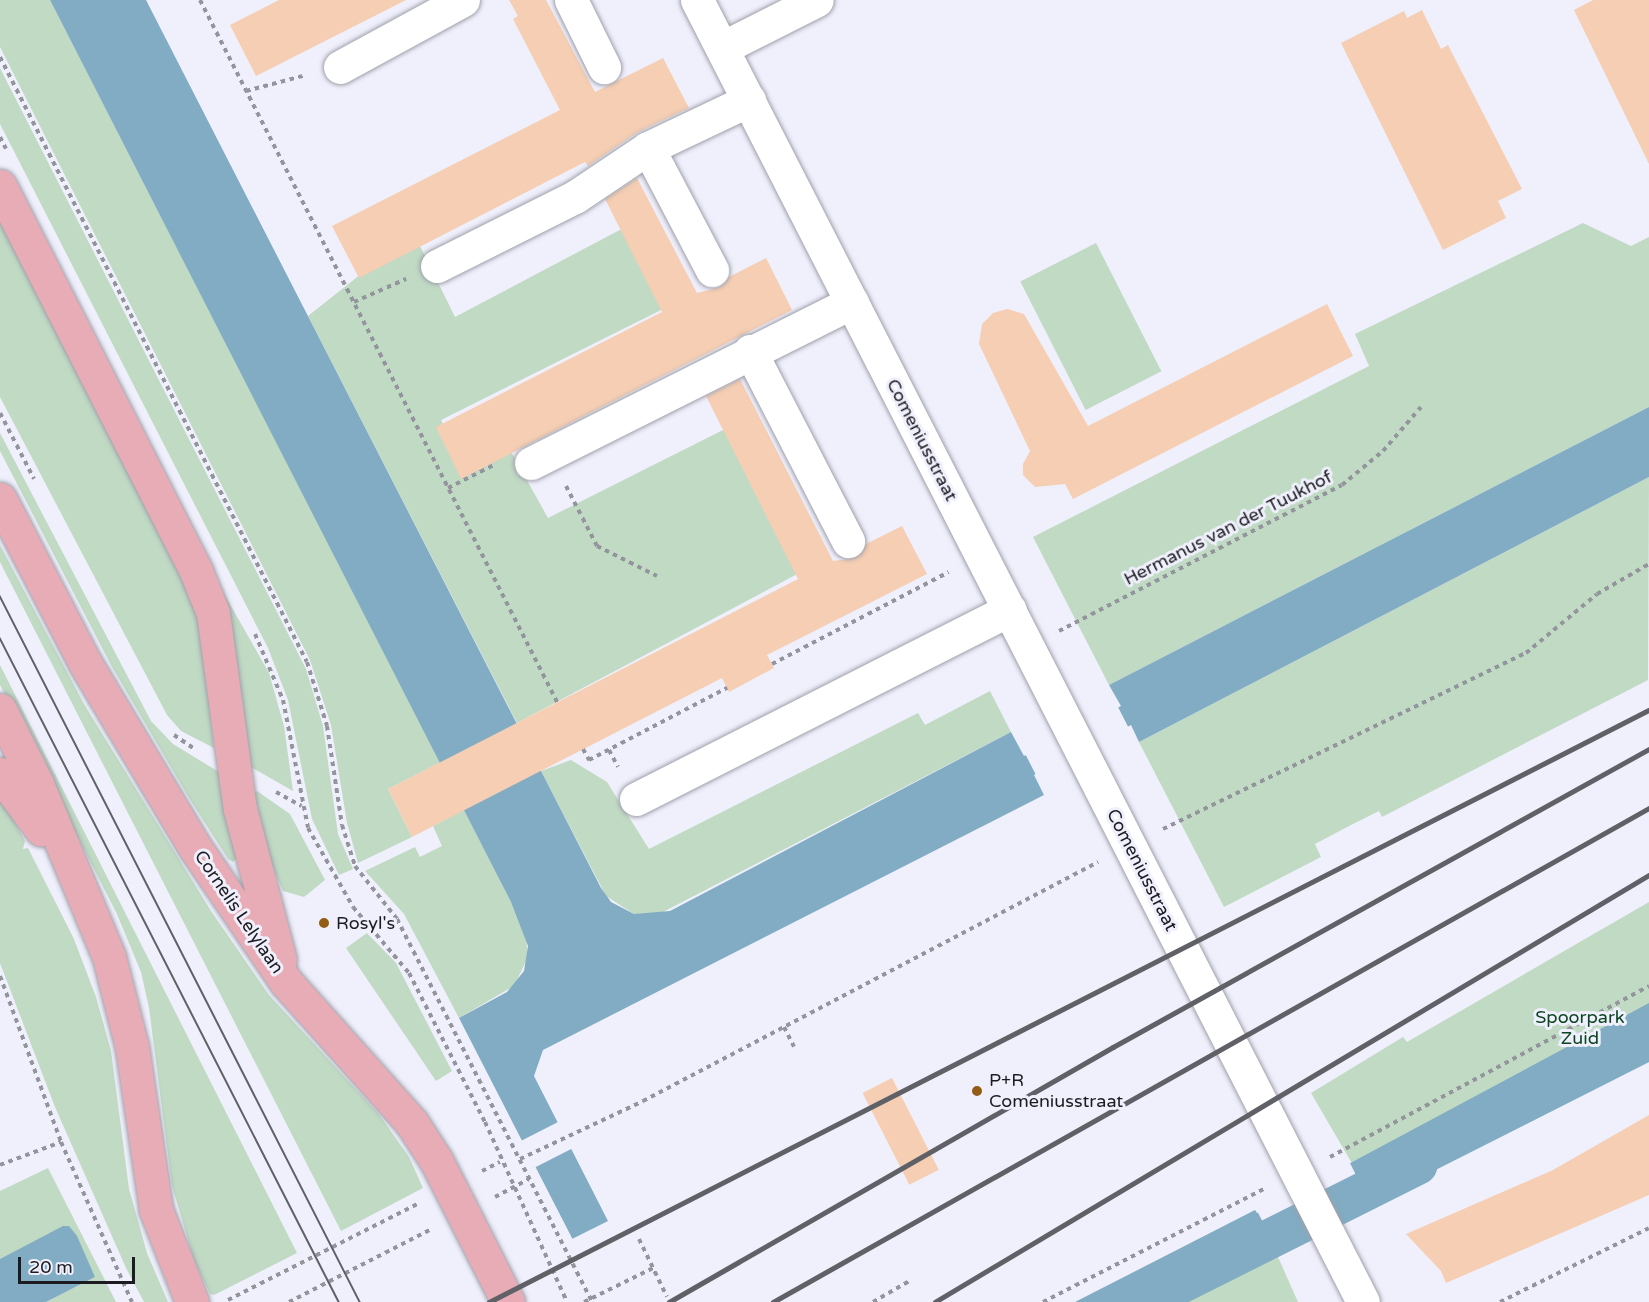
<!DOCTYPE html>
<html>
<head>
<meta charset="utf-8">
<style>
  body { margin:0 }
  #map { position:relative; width:1649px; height:1302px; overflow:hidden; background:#eff0fc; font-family:"Varela Round",sans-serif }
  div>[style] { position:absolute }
  .green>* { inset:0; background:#c0dac4; transform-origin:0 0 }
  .water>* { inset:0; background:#81acc3 }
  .pier>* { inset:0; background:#eff0fc; transform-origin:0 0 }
  .canal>* { height:40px; margin:-20px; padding:0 20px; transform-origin:20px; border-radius:20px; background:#81acc3 }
  .building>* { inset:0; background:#f5ceb3; transform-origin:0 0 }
  .path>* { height:4px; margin-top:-2px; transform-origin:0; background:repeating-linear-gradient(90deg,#94949d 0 4.5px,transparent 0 9px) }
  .roads { filter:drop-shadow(0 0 2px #9fa0aa) drop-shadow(0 0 2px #9fa0aa) }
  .minor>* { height:33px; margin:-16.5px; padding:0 16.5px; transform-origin:16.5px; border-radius:16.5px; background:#fff }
  .major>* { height:33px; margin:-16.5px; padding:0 16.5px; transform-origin:16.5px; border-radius:16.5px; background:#e8acb6 }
  .tram>* { height:1.5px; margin:-0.75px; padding:0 0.75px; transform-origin:0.75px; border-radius:0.75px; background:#606167 }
  .rail>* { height:4.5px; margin:-2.25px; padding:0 2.25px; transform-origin:2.25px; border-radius:2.25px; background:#606167 }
  .dots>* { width:16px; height:16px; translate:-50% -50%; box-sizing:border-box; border:3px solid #eff0fc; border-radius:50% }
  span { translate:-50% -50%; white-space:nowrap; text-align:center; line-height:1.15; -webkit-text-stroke:6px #eff0fc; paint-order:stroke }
  .street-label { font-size:18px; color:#1c1c20 }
  .poi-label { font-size:18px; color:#1c1c20 }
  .left { translate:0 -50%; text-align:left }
  .park-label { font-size:18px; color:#0b451f }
  .scale { position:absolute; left:18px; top:1257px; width:117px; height:27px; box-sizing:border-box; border:3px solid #1c1c20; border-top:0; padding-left:8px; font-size:18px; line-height:21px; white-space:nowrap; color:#1c1c20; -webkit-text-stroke:4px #eff0fc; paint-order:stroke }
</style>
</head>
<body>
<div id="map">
  <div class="green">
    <i style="clip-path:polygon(0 0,50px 0,441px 762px,388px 789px,412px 837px,358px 863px,347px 823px,331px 725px,310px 660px,0 47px)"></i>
    <i style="clip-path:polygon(0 68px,306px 669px,323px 726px,338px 834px,353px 869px,339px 875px,312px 819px,288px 700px,268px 648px,0 124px)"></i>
    <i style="clip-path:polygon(0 217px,192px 599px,202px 633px,214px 748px,181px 731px,167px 715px,0 397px)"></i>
    <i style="clip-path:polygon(1583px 223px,1631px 246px,1649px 237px,1649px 407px,1109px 685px,1033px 537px,1369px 366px,1355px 334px)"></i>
    <i style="clip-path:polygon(631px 224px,671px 305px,441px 420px,465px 467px,508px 446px,548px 518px,729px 427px,803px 571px,517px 723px,308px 316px,366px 270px,418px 242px,455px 317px)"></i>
    <i style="left:1096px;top:243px;width:144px;height:85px;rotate:63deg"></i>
    <i style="clip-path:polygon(0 433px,151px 721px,173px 744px,219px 772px,237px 858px,233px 862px,228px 859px,189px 798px,112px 667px,0 451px)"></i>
    <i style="clip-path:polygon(1649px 477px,1648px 680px,1382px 817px,1379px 811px,1351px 825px,1315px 844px,1321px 857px,1224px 907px,1139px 742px)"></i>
    <i style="clip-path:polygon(0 545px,84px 704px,211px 911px,269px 995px,378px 1113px,409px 1157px,423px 1188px,341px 1231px,0 562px)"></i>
    <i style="clip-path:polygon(223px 592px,269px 673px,284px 726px,293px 791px,249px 766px)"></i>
    <i style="clip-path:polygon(0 665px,297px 1253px,214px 1295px,210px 1294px,194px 1260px,172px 1186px,149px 1008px,141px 972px,116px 912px,0 685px)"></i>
    <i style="clip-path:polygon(990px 691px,1011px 732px,657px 915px,634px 914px,606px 896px,541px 771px,571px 760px,607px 782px,649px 849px,918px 713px,925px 725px)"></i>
    <i style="clip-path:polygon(257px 791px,290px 814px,325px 880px,304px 897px,283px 891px,269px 859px,254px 793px)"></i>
    <i style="clip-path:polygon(0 794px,25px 841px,23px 849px,28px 848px,74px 939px,96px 997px,111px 1051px,129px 1189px,147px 1253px,168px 1302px,144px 1302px,126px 1268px,55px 1107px,0 963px)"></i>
    <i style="clip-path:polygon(465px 809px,511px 902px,526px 937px,528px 957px,514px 986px,459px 1018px,404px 914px,365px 871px,415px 847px,420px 857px,442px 846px,433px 826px)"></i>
    <i style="clip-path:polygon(1649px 902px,1649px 1062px,1374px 1201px,1311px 1093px,1403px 1037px,1407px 1042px)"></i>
    <i style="clip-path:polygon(367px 933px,396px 963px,452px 1071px,436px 1081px,346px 948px)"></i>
    <i style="clip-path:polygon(48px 1168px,116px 1302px,46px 1302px,95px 1277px,69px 1226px,0 1259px,0 1191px)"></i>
    <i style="clip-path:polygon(1274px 1248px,1298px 1302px,1169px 1302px)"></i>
  </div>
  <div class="water">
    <i style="clip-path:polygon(50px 0,146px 0,601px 888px,611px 902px,634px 914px,670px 911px,1011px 732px,1024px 756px,1121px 706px,1109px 685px,1649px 407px,1649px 477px,1139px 742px,1131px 725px,1034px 775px,1044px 795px,543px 1050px,534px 1076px,608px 1221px,615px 1302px,572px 1238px,459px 1018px,507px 992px,524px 971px,528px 946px,511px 902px)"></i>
    <i style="clip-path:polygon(1649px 1003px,1649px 1062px,1374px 1201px,1362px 1178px,1265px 1229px,1274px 1248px,1169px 1302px,1075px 1302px,1255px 1210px,1257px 1213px)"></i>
    <i style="clip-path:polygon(63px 1226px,69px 1226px,77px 1236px,95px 1277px,46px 1302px,0 1302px,0 1259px)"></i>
  </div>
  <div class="pier">
    <i style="left:1117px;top:705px;width:27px;height:104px;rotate:63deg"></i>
    <i style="left:560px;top:1121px;width:30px;height:44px;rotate:63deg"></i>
    <i style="clip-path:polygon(1349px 1161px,1360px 1183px,1268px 1230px,1277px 1249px,1255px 1207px)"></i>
    <i style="clip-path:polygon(610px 1220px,672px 1300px,672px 1302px,612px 1302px,570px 1240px)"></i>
  </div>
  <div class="canal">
    <i style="left:1144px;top:1302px;width:306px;rotate:-26.6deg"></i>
  </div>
  <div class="building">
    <i style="clip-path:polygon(279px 0,406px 0,256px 76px,230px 25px)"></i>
    <i style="clip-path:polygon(509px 0,546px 0,595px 92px,663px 58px,689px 108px,638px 132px,588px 166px,585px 162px,359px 278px,332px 226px,560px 110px,513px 19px,518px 16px)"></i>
    <i style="clip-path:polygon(1593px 0,1649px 0,1649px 164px,1574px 10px)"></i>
    <i style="clip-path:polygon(1422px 10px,1441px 49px,1448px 45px,1522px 189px,1498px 201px,1506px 218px,1443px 250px,1341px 43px,1404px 11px,1407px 18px)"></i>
    <i style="clip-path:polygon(637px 178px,697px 293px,720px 287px,729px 277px,766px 258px,792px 310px,461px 479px,436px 427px,662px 312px,605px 199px)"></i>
    <i style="clip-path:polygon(1327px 304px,1353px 356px,1073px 499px,1065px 484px,1035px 487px,1023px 475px,1023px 464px,1030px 451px,979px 344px,982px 324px,993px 313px,1007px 309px,1024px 314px,1088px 426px)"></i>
    <i style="clip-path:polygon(740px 379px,833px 561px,856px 558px,866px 544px,902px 526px,927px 574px,767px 655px,774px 668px,729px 692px,722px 678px,412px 837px,388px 789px,798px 579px,706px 396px)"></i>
    <i style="left:892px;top:1078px;width:103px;height:33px;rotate:63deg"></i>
    <i style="clip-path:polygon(1649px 1115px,1649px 1195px,1446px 1283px,1441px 1271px,1406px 1234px,1553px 1170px)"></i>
  </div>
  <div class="path">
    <i style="left:200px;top:0;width:788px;rotate:63.04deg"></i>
    <i style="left:0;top:57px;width:678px;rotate:63.1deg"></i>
    <i style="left:307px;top:662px;width:67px;rotate:72.6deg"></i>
    <i style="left:327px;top:726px;width:100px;rotate:81.4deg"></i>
    <i style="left:342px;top:825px;width:43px;rotate:72.4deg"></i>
    <i style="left:355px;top:866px;width:68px;rotate:51.6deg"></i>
    <i style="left:397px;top:919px;width:430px;rotate:63deg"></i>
    <i style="left:246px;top:91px;width:62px;rotate:-14.9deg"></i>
    <i style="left:0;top:137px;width:13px;rotate:63deg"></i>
    <i style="left:354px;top:302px;width:57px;rotate:-23.9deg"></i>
    <i style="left:0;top:413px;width:74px;rotate:62.7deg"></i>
    <i style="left:566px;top:486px;width:68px;rotate:62.7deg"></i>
    <i style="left:597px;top:546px;width:67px;rotate:26.6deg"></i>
    <i style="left:448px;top:488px;width:54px;rotate:-26.6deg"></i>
    <i style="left:1059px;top:631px;width:318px;rotate:-27.3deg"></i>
    <i style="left:1342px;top:485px;width:53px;rotate:-39.7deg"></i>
    <i style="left:1383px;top:451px;width:58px;rotate:-49.2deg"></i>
    <i style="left:255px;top:634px;width:72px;rotate:67deg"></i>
    <i style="left:283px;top:700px;width:130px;rotate:78.9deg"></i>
    <i style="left:308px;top:828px;width:91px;rotate:60.3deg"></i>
    <i style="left:353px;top:907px;width:87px;rotate:49.7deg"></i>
    <i style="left:409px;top:973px;width:167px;rotate:63deg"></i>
    <i style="left:485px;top:1122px;width:198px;rotate:65.5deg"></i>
    <i style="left:772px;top:664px;width:199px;rotate:-27.5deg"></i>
    <i style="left:174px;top:735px;width:25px;rotate:34deg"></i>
    <i style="left:583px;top:749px;width:13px;rotate:61deg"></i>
    <i style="left:589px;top:760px;width:156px;rotate:-27.6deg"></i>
    <i style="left:609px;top:750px;width:19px;rotate:62deg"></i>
    <i style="left:276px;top:792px;width:29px;rotate:29deg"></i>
    <i style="left:1163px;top:829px;width:403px;rotate:-25.9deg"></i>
    <i style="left:1526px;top:653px;width:92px;rotate:-39.7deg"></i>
    <i style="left:1597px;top:594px;width:60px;rotate:-30deg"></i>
    <i style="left:0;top:976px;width:177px;rotate:69.8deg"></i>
    <i style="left:61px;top:1142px;width:175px;rotate:66.1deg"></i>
    <i style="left:784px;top:1027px;width:22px;rotate:63deg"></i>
    <i style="left:1330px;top:1157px;width:362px;rotate:-28.2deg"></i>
    <i style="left:520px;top:1159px;width:136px;rotate:-25.2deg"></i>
    <i style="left:643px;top:1101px;width:514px;rotate:-27.71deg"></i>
    <i style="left:0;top:1165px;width:65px;rotate:-20.7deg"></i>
    <i style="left:482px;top:1171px;width:20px;rotate:-27deg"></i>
    <i style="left:495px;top:1197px;width:38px;rotate:-28deg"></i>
    <i style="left:639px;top:1239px;width:64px;rotate:64.2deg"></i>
    <i style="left:228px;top:1300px;width:214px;rotate:-26.9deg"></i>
    <i style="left:289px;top:1302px;width:158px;rotate:-27.1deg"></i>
    <i style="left:584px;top:1302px;width:77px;rotate:-26.2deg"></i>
    <i style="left:873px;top:1302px;width:44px;rotate:-30.1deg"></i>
    <i style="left:1043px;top:1302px;width:248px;rotate:-27.1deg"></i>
    <i style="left:1500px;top:1302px;width:166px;rotate:-26.4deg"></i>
  </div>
  <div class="roads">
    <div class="minor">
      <i style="left:571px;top:0;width:75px;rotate:63.8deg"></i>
      <i style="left:697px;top:0;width:1462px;rotate:62.91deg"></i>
      <i style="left:722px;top:48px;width:106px;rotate:-26.8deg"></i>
      <i style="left:340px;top:67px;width:140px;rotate:-28.6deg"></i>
      <i style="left:648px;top:148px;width:138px;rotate:62.3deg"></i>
      <i style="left:437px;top:266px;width:154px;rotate:-26.6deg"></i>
      <i style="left:575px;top:197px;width:88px;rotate:-33.9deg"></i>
      <i style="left:648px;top:148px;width:112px;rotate:-25.4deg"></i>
      <i style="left:750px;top:351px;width:214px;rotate:62.7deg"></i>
      <i style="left:531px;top:463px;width:359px;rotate:-26.6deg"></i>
      <i style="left:636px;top:799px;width:419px;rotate:-26.9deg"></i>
    </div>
    <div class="major">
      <i style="left:0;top:186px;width:432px;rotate:63deg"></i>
      <i style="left:196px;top:571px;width:45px;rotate:68deg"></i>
      <i style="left:213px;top:613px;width:198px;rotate:82.2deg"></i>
      <i style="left:240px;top:809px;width:156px;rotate:75.2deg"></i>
      <i style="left:0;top:499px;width:185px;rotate:62.6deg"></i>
      <i style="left:85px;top:663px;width:213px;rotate:59.2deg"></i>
      <i style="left:194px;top:846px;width:164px;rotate:55.9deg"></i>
      <i style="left:286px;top:982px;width:189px;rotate:48.2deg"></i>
      <i style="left:412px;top:1123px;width:46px;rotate:57.3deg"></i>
      <i style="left:437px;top:1162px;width:157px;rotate:63.1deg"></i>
      <i style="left:0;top:710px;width:83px;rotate:63.4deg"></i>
      <i style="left:37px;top:784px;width:187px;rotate:67.4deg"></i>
      <i style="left:109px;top:957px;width:93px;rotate:75.7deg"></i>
      <i style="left:132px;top:1047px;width:165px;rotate:81.6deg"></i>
      <i style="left:156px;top:1210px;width:99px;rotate:68.6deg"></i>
      <i style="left:0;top:774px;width:69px;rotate:53.3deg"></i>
    </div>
  </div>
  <div class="tram">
    <i style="left:0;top:596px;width:792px;rotate:62.98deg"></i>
    <i style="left:0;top:638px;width:746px;rotate:62.95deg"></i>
  </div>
  <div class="rail">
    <i style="left:489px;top:1302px;width:1302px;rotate:-27.04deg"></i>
    <i style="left:669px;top:1302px;width:512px;rotate:-29.87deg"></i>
    <i style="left:1113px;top:1047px;width:613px;rotate:-29.07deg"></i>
    <i style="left:773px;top:1302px;width:1006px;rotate:-29.42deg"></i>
    <i style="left:935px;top:1302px;width:832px;rotate:-30.88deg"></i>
  </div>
  <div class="dots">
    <i style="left:324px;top:923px;background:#935c15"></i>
    <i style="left:977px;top:1091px;background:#935c15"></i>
  </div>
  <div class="street-label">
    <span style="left:922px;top:440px;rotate:63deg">Comeniusstraat</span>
    <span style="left:1228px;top:528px;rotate:-27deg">Hermanus van der Tuukhof</span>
    <span style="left:1142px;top:870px;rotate:63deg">Comeniusstraat</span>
    <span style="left:239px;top:912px;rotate:56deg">Cornelis Lelylaan</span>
  </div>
  <div class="poi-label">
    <span class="left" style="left:336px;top:923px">Rosyl's</span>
    <span class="left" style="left:989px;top:1091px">P+R<br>Comeniusstraat</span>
  </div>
  <div class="park-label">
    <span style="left:1580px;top:1028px">Spoorpark<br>Zuid</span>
  </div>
  <div class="scale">20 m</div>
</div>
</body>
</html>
